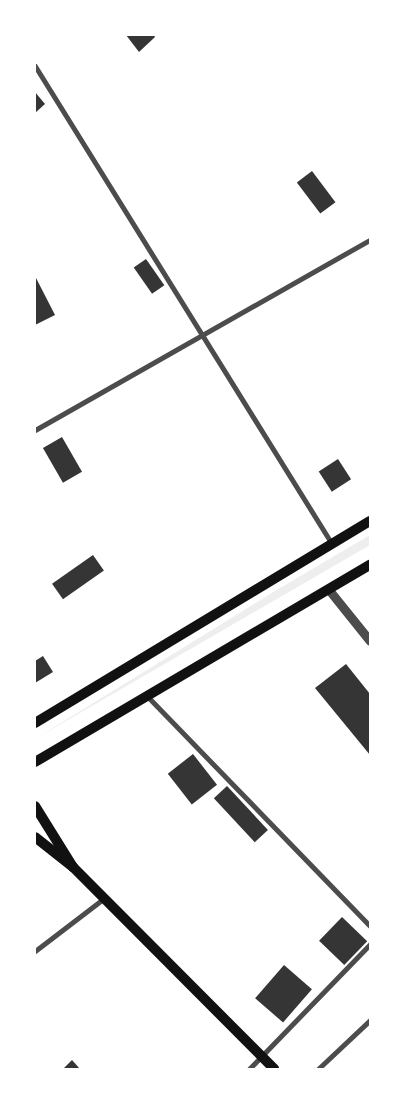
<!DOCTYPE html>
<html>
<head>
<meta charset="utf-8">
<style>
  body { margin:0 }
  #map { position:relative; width:405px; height:1104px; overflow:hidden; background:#fff; font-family:"Exo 2",sans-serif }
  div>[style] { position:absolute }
  .green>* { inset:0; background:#eee }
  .building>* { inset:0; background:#353535; transform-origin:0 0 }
  .minor>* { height:5px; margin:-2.5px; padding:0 2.5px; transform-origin:2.5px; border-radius:2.5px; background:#4c4c4c }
  .tertiary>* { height:9px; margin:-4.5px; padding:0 4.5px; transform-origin:4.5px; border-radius:4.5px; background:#4c4c4c }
  .secondary>* { height:10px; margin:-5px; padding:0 5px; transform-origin:5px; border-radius:5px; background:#111 }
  span { translate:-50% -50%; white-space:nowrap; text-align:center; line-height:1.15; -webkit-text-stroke:5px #fff; paint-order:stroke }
  .frame { position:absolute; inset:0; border:36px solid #fff; pointer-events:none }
</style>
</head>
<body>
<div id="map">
  <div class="green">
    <i style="clip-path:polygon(370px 535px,370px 545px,35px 739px,275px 591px)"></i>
  </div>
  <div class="building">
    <i style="clip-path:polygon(126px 35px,154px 35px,155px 37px,139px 52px)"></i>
    <i style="clip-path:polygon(35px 92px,45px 104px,35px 113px)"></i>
    <i style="left:312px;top:171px;width:39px;height:19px;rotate:53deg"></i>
    <i style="left:146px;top:259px;width:32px;height:15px;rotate:55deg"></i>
    <i style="clip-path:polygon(35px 276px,55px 315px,35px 325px)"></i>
    <i style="left:62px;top:437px;width:40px;height:22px;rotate:60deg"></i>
    <i style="left:338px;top:459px;width:24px;height:23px;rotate:57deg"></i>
    <i style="left:93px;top:555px;width:19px;height:50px;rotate:55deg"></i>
    <i style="clip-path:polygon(43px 656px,53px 672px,35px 683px,35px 661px)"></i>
    <i style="clip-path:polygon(346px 664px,370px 694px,370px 755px,315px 688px)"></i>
    <i style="left:193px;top:754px;width:39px;height:32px;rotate:52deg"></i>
    <i style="left:227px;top:786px;width:60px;height:18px;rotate:47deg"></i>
    <i style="left:342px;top:917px;width:35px;height:33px;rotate:44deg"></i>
    <i style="left:284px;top:965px;width:37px;height:44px;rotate:41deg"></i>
    <i style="clip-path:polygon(72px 1060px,80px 1069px,63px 1069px)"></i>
  </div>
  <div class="minor">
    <i style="left:35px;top:66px;width:563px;rotate:58.15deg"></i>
    <i style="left:35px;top:430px;width:385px;rotate:-29.6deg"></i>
    <i style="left:147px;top:696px;width:320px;rotate:45.9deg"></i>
    <i style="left:35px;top:951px;width:86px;rotate:-37.4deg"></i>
    <i style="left:249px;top:1069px;width:174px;rotate:-45.9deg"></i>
    <i style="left:318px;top:1069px;width:71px;rotate:-43.3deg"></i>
  </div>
  <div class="tertiary">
    <i style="left:329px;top:590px;width:65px;rotate:51.2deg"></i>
  </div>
  <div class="secondary">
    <i style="left:35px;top:723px;width:391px;rotate:-31.1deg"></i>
    <i style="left:35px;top:762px;width:389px;rotate:-30.5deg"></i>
    <i style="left:35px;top:806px;width:72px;rotate:58.1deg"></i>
    <i style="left:73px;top:867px;width:48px;rotate:-141.7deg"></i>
    <i style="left:73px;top:867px;width:285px;rotate:45.1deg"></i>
  </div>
  <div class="frame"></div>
</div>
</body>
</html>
